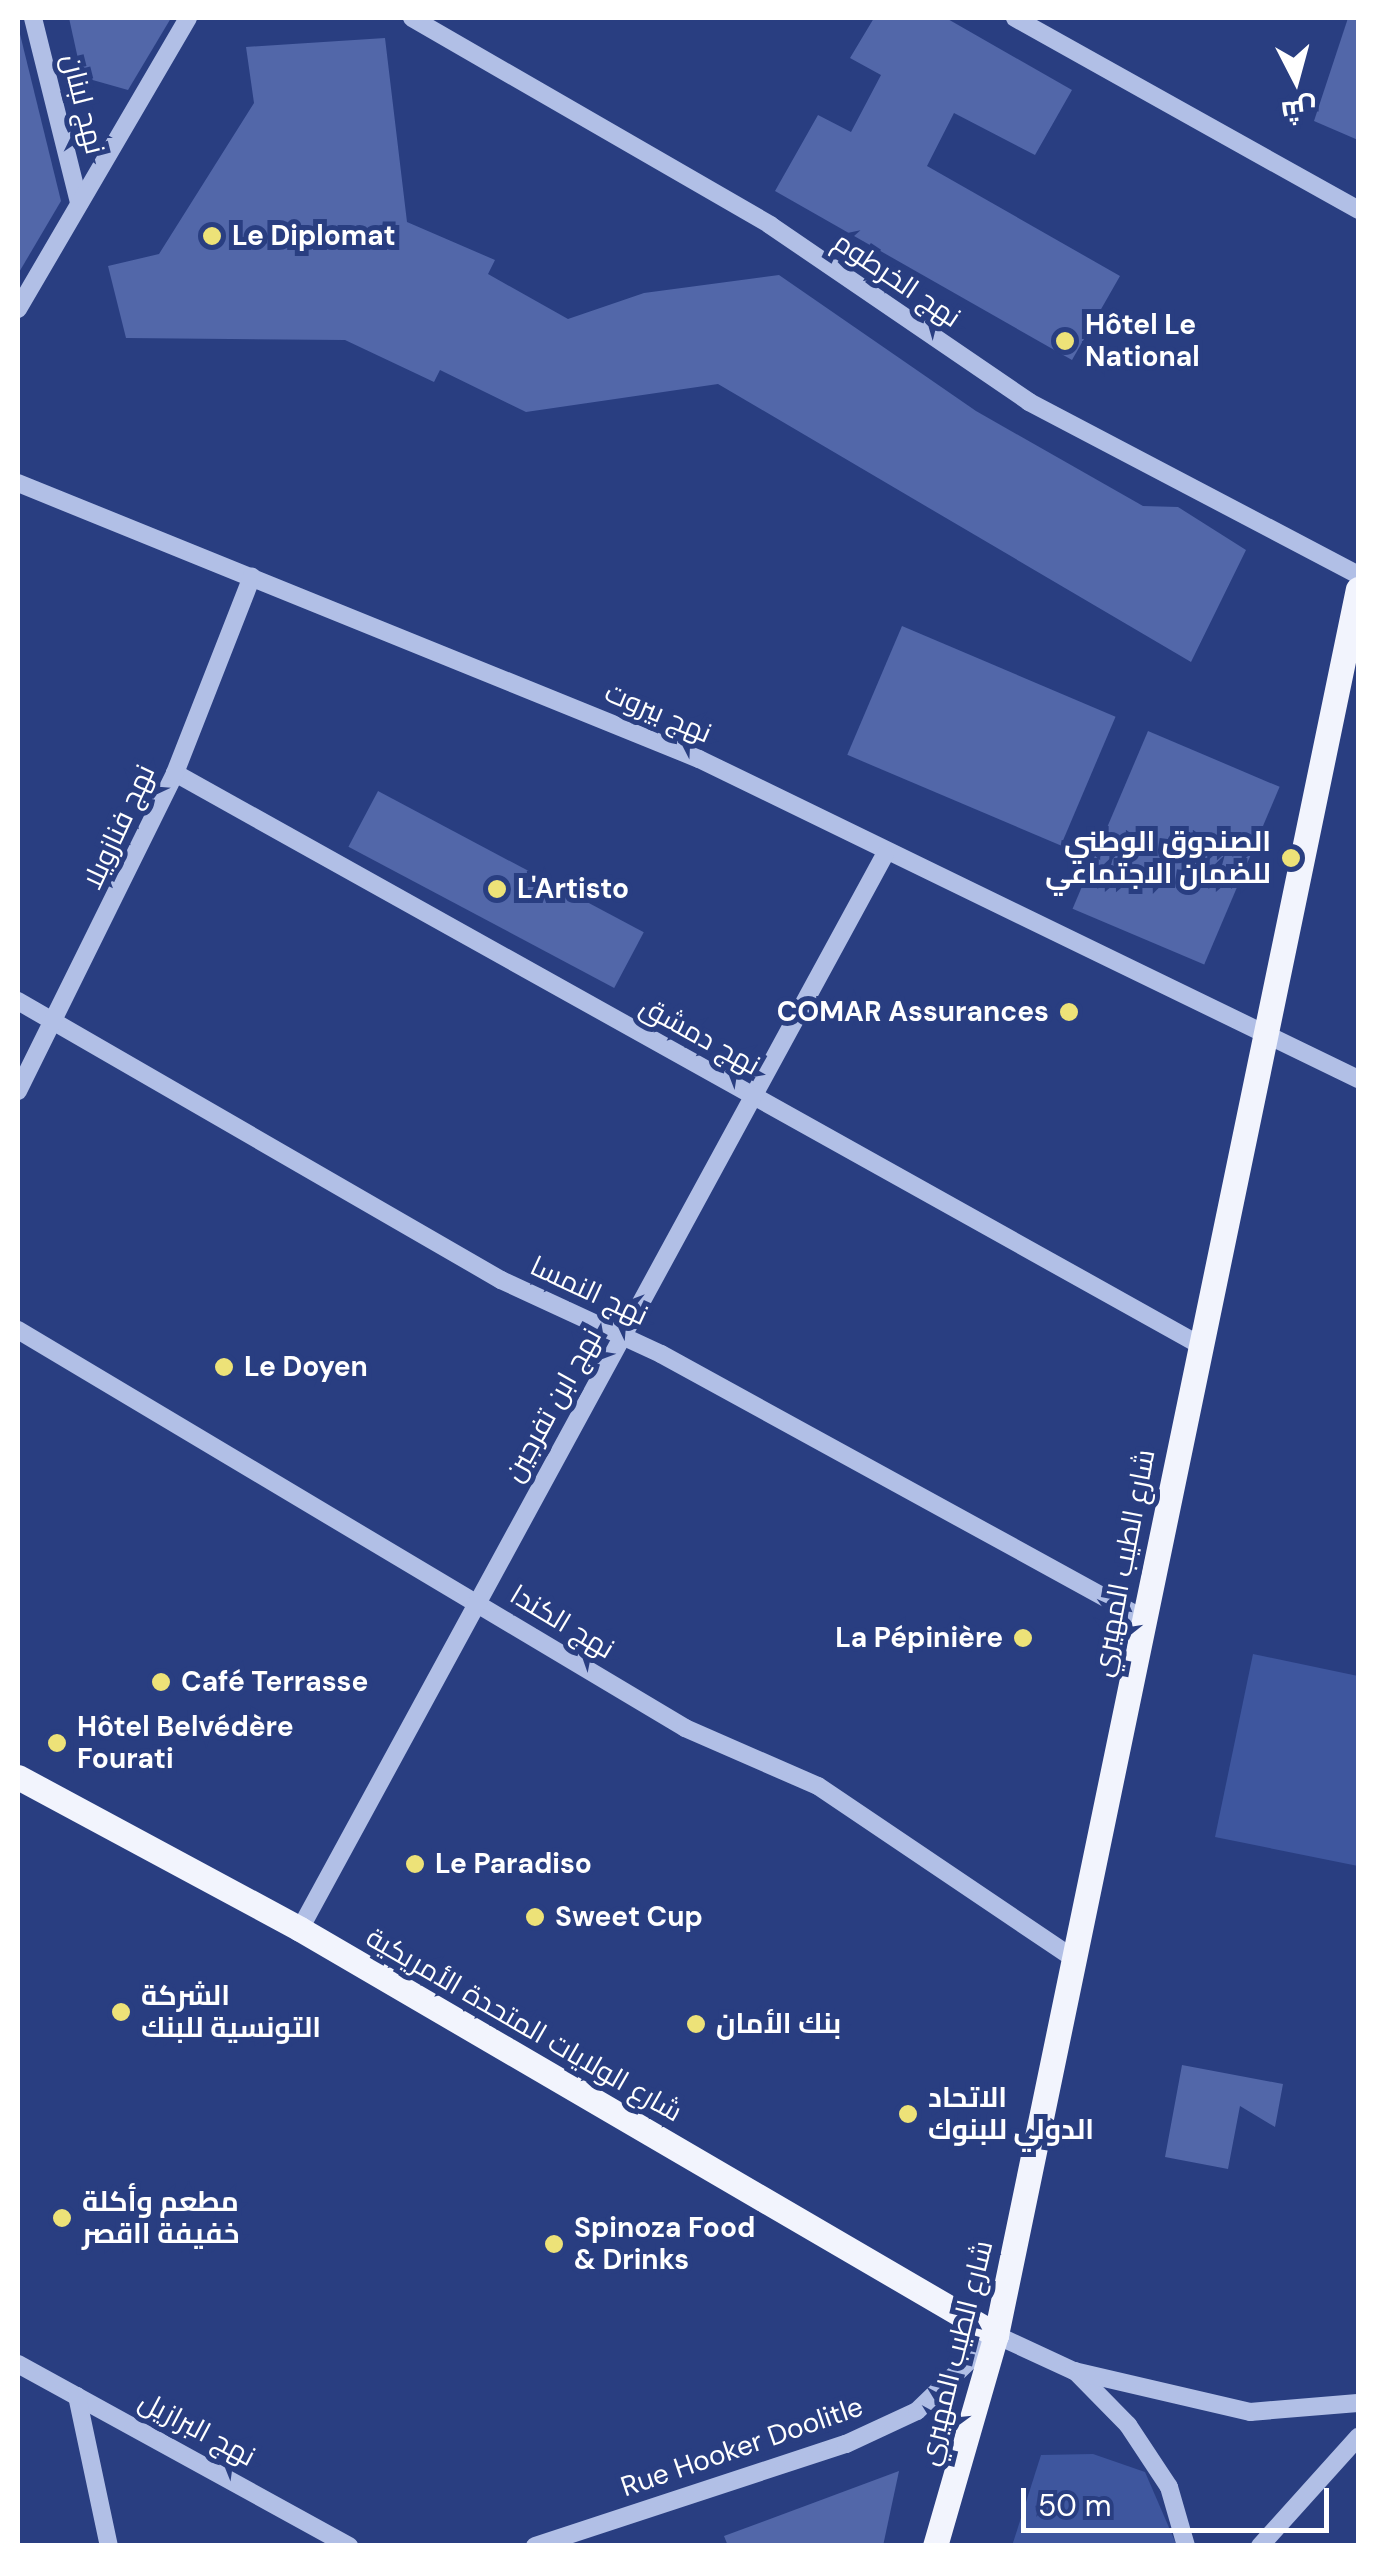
<!DOCTYPE html>
<html>
<head>
<meta charset="utf-8">
<style>
  body { margin:0 }
  #map { position:relative; width:1376px; height:2563px; overflow:hidden; background:#293e81; font-family:"DM Sans",Cairo,sans-serif }
  div>[style] { position:absolute }
  .green>* { inset:0; background:#3e569e }
  .building>* { inset:0; background:#5267a9; transform-origin:0 0 }
  .minor>* { height:18px; margin:-9px; padding:0 9px; transform-origin:9px; border-radius:9px; background:#b1bfe6 }
  .major>* { height:25px; margin:-12.5px; padding:0 12.5px; transform-origin:12.5px; border-radius:12.5px; background:#f2f4fd }
  .dots>* { width:28px; height:28px; translate:-50% -50%; box-sizing:border-box; border:5px solid #293e81; border-radius:50% }
  span { translate:-50% -50%; white-space:nowrap; text-align:center; line-height:1.15; -webkit-text-stroke:10px #293e81; paint-order:stroke }
  .street-label { font-size:28px; color:#fff }
  .poi-label { font-size:28px; color:#fff; font-weight:700 }
  .left { translate:0 -50%; text-align:left }
  .right { translate:-100% -50%; text-align:right }
  .frame { position:absolute; inset:0; border:20px solid #fff; pointer-events:none }
  .north { position:absolute; left:1246px; top:30px; width:100px; height:100px; -webkit-text-stroke:8px #293e81; paint-order:stroke; rotate:174deg; font-size:28px; font-weight:700; line-height:40px; text-align:center; color:#fff }
  .north::after { content:''; display:block; margin:auto; width:35px; height:45px; background:#fff; clip-path:polygon(50% 0,100% 100%,50% 72%,0 100%) }
  .scale { position:absolute; left:1021px; top:2488px; width:308px; height:45px; box-sizing:border-box; border:5px solid #fff; border-top:0; padding-left:12px; font-size:30px; line-height:35px; white-space:nowrap; color:#fff; -webkit-text-stroke:8px #293e81; paint-order:stroke }
</style>
</head>
<body>
<div id="map">
  <div class="green">
    <i style="clip-path:polygon(1253px 1654px,1358px 1676px,1358px 1866px,1215px 1837px)"></i>
    <i style="clip-path:polygon(1093px 2454px,1145px 2472px,1177px 2546px,1012px 2546px,1041px 2455px)"></i>
  </div>
  <div class="building">
    <i style="clip-path:polygon(69px 18px,171px 18px,128px 90px,82px 77px)"></i>
    <i style="clip-path:polygon(874px 18px,946px 18px,1072px 90px,1035px 155px,954px 113px,927px 166px,1120px 276px,1072px 360px,775px 191px,818px 115px,851px 132px,881px 75px,850px 58px)"></i>
    <i style="clip-path:polygon(1348px 18px,1358px 18px,1358px 140px,1314px 121px)"></i>
    <i style="clip-path:polygon(18px 26px,61px 201px,18px 274px)"></i>
    <i style="clip-path:polygon(385px 38px,407px 222px,495px 260px,488px 274px,568px 319px,644px 293px,779px 275px,976px 411px,1143px 506px,1178px 507px,1246px 550px,1191px 662px,718px 384px,526px 412px,440px 370px,434px 382px,345px 340px,126px 338px,108px 266px,159px 254px,254px 103px,246px 47px)"></i>
    <i style="left:902px;top:626px;width:232px;height:140px;rotate:23deg"></i>
    <i style="left:1148px;top:731px;width:143px;height:193px;rotate:23deg"></i>
    <i style="left:378px;top:791px;width:301px;height:63px;rotate:28deg"></i>
    <i style="clip-path:polygon(1182px 2065px,1283px 2084px,1275px 2127px,1240px 2106px,1228px 2169px,1165px 2157px)"></i>
    <i style="clip-path:polygon(899px 2471px,883px 2546px,728px 2546px,724px 2536px)"></i>
  </div>
  <div class="minor">
    <i style="left:33px;top:18px;width:191px;rotate:76deg"></i>
    <i style="left:412px;top:18px;width:414px;rotate:30deg"></i>
    <i style="left:770px;top:225px;width:314px;rotate:34.3deg"></i>
    <i style="left:1029px;top:402px;width:372px;rotate:27.7deg"></i>
    <i style="left:1015px;top:18px;width:393px;rotate:29.2deg"></i>
    <i style="left:18px;top:309px;width:337px;rotate:-59.7deg"></i>
    <i style="left:18px;top:483px;width:735px;rotate:22.06deg"></i>
    <i style="left:699px;top:759px;width:733px;rotate:25.9deg"></i>
    <i style="left:175px;top:773px;width:1172px;rotate:29.17deg"></i>
    <i style="left:18px;top:1001px;width:558px;rotate:30.01deg"></i>
    <i style="left:501px;top:1280px;width:176px;rotate:24.8deg"></i>
    <i style="left:661px;top:1354px;width:551px;rotate:28.75deg"></i>
    <i style="left:18px;top:1091px;width:355px;rotate:-63.7deg"></i>
    <i style="left:175px;top:773px;width:211px;rotate:-68.6deg"></i>
    <i style="left:18px;top:1330px;width:777px;rotate:30.82deg"></i>
    <i style="left:685px;top:1728px;width:145px;rotate:23.6deg"></i>
    <i style="left:818px;top:1786px;width:311px;rotate:34deg"></i>
    <i style="left:300px;top:1929px;width:1222px;rotate:-61.44deg"></i>
    <i style="left:18px;top:2364px;width:378px;rotate:28.8deg"></i>
    <i style="left:1075px;top:2371px;width:76px;rotate:45.5deg"></i>
    <i style="left:1128px;top:2425px;width:74px;rotate:56.5deg"></i>
    <i style="left:1169px;top:2487px;width:61px;rotate:73.9deg"></i>
    <i style="left:77px;top:2396px;width:153px;rotate:78deg"></i>
    <i style="left:535px;top:2546px;width:327px;rotate:-18.2deg"></i>
    <i style="left:846px;top:2444px;width:78px;rotate:-24.9deg"></i>
    <i style="left:917px;top:2411px;width:110px;rotate:-43.9deg"></i>
    <i style="left:996px;top:2335px;width:86px;rotate:24.8deg"></i>
    <i style="left:1074px;top:2371px;width:181px;rotate:13.1deg"></i>
    <i style="left:1250px;top:2412px;width:108px;rotate:-4.8deg"></i>
    <i style="left:1260px;top:2546px;width:147px;rotate:-48deg"></i>
  </div>
  <div class="major">
    <i style="left:18px;top:1777px;width:320px;rotate:28.3deg"></i>
    <i style="left:300px;top:1929px;width:806px;rotate:30.26deg"></i>
    <i style="left:935px;top:2546px;width:220px;rotate:-73.9deg"></i>
    <i style="left:996px;top:2335px;width:1783px;rotate:-78.29deg"></i>
  </div>
  <div class="dots">
    <i style="left:212px;top:236px;background:#ede278"></i>
    <i style="left:1065px;top:341px;background:#ede278"></i>
    <i style="left:1291px;top:858px;background:#ede278"></i>
    <i style="left:497px;top:889px;background:#ede278"></i>
    <i style="left:1069px;top:1012px;background:#ede278"></i>
    <i style="left:224px;top:1367px;background:#ede278"></i>
    <i style="left:1023px;top:1638px;background:#ede278"></i>
    <i style="left:161px;top:1682px;background:#ede278"></i>
    <i style="left:57px;top:1743px;background:#ede278"></i>
    <i style="left:415px;top:1864px;background:#ede278"></i>
    <i style="left:535px;top:1917px;background:#ede278"></i>
    <i style="left:121px;top:2012px;background:#ede278"></i>
    <i style="left:696px;top:2024px;background:#ede278"></i>
    <i style="left:908px;top:2114px;background:#ede278"></i>
    <i style="left:62px;top:2218px;background:#ede278"></i>
    <i style="left:554px;top:2244px;background:#ede278"></i>
  </div>
  <div class="street-label">
    <span style="left:83px;top:104px;rotate:76deg">نهج لبنان</span>
    <span style="left:897px;top:280px;rotate:34deg">نهج الخرطوم</span>
    <span style="left:658px;top:713px;rotate:23deg">نهج بيروت</span>
    <span style="left:119px;top:827px;rotate:-65deg">نهج فنازويلا</span>
    <span style="left:700px;top:1036px;rotate:29deg">نهج دمشق</span>
    <span style="left:589px;top:1291px;rotate:25deg">نهج النمسا</span>
    <span style="left:553px;top:1405px;rotate:-61deg">نهج ابن تفرجين</span>
    <span style="left:1124px;top:1563px;rotate:-79deg">شارع الطيب المهيري</span>
    <span style="left:562px;top:1622px;rotate:31deg">نهج الكندا</span>
    <span style="left:524px;top:2025px;rotate:30deg">شارع الولايات المتحدة الأمريكية</span>
    <span style="left:956px;top:2353px;rotate:-76deg">شارع الطيب المهيري</span>
    <span style="left:197px;top:2429px;rotate:28deg">نهج البرازيل</span>
    <span style="left:742px;top:2447px;rotate:-19deg">Rue Hooker Doolitle</span>
  </div>
  <div class="poi-label">
    <span class="left" style="left:232px;top:236px">Le Diplomat</span>
    <span class="left" style="left:1085px;top:341px">Hôtel Le<br>National</span>
    <span class="right" style="left:1271px;top:858px">الصندوق الوطني<br>للضمان الاجتماعي</span>
    <span class="left" style="left:517px;top:889px">L'Artisto</span>
    <span class="right" style="left:1049px;top:1012px">COMAR Assurances</span>
    <span class="left" style="left:244px;top:1367px">Le Doyen</span>
    <span class="right" style="left:1003px;top:1638px">La Pépinière</span>
    <span class="left" style="left:181px;top:1682px">Café Terrasse</span>
    <span class="left" style="left:77px;top:1743px">Hôtel Belvédère<br>Fourati</span>
    <span class="left" style="left:435px;top:1864px">Le Paradiso</span>
    <span class="left" style="left:555px;top:1917px">Sweet Cup</span>
    <span class="left" style="left:141px;top:2012px">الشركة<br>التونسية للبنك</span>
    <span class="left" style="left:716px;top:2024px">بنك الأمان</span>
    <span class="left" style="left:928px;top:2114px">الاتحاد<br>الدولي للبنوك</span>
    <span class="left" style="left:82px;top:2218px">مطعم وأكلة<br>خفيفة ااقصر</span>
    <span class="left" style="left:574px;top:2244px">Spinoza Food<br>&amp; Drinks</span>
  </div>
  <div class="frame"></div>
  <div class="north">ش</div>
  <div class="scale">50 m</div>
</div>
</body>
</html>
